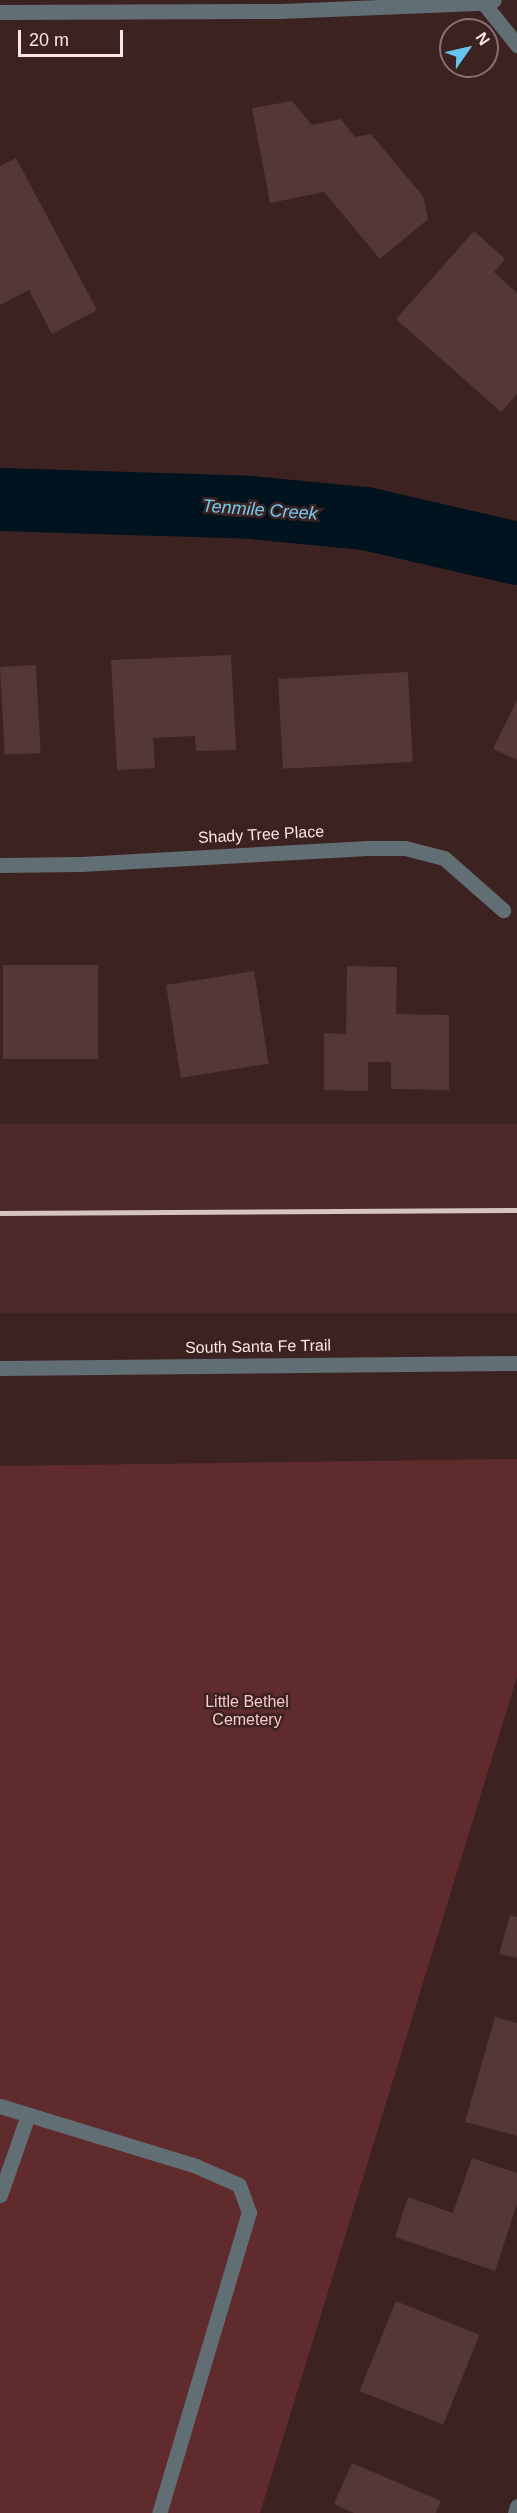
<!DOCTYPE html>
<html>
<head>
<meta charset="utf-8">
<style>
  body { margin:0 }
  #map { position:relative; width:517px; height:2513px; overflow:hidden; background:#3d2222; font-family:Helvetica,sans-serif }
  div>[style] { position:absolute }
  .built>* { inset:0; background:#4b2929; transform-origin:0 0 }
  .green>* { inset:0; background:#5f2b2d }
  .river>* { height:63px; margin:-31.5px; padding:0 31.5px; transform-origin:31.5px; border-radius:31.5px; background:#00131e }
  .building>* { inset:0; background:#543737; transform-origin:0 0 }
  .minor>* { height:15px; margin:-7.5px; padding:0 7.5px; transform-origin:7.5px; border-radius:7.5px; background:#616e74 }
  .rail>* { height:4.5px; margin:-2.25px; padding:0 2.25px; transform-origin:2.25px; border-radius:2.25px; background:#d7c3c3 }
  span { translate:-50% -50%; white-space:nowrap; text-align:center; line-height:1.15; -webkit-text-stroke:5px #3d2222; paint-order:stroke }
  .street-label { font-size:16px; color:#fae7e7 }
  .park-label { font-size:16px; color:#f7c9c8 }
  .water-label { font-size:18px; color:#6fcbf3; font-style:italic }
  .north { position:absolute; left:439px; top:18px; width:60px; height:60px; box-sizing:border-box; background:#3d2222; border:2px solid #897171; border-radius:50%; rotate:56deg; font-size:16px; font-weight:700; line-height:24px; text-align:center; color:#fae7e7 }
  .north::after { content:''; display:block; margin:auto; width:21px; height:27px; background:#64c5ee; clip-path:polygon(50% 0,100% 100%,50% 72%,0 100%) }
  .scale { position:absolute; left:18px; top:30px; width:105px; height:27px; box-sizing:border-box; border:3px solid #fae7e7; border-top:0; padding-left:8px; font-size:18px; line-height:21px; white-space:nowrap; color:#fae7e7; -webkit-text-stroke:4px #3d2222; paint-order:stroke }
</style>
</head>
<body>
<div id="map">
  <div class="built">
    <i style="left:517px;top:1124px;width:189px;height:517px;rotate:90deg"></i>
  </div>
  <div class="green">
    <i style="clip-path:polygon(517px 1459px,517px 1677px,260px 2513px,0 2513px,0 1466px)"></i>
  </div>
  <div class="river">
    <i style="left:0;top:499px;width:250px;rotate:1.8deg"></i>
    <i style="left:250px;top:507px;width:116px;rotate:5.5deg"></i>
    <i style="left:365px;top:518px;width:156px;rotate:13deg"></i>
  </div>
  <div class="building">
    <i style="clip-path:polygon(292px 101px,312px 125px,341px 119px,355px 137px,371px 134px,423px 196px,428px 219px,380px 259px,324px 192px,270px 203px,252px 108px)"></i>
    <i style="clip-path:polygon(16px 158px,97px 310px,52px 334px,29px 290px,0 305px,0 166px)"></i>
    <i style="clip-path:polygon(474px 231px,505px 259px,494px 272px,517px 293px,517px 394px,501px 412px,396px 319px)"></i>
    <i style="clip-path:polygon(231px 655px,236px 750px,196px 751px,195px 736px,153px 738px,155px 768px,117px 770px,111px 660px)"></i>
    <i style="left:36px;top:665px;width:88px;height:36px;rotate:87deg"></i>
    <i style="left:408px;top:672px;width:90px;height:130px;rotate:87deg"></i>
    <i style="clip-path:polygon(517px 700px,517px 760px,493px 749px)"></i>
    <i style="left:3px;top:965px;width:95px;height:94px"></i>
    <i style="clip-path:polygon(347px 966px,397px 967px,396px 1014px,449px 1015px,449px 1090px,391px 1089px,391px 1062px,368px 1062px,368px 1091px,324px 1090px,324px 1033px,346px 1034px)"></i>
    <i style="left:254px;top:971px;width:94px;height:89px;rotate:81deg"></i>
    <i style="clip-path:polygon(510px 1915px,517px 1917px,517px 1958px,499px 1954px)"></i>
    <i style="clip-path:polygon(495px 2017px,517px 2023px,517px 2136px,465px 2122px)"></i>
    <i style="clip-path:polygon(472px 2158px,517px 2173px,517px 2204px,495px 2271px,395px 2237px,408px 2197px,453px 2213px)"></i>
    <i style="left:396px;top:2301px;width:90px;height:97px;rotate:22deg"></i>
    <i style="clip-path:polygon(352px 2463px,441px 2501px,436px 2513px,354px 2513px,334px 2504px)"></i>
  </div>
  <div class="minor">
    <i style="left:481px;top:0;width:58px;rotate:51.3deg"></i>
    <i style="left:0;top:12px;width:280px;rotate:-0.2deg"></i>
    <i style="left:280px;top:11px;width:203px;rotate:-2.3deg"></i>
    <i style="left:483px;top:3px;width:11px;rotate:-15deg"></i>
    <i style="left:0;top:865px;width:81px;rotate:-0.7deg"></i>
    <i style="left:81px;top:864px;width:283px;rotate:-3.2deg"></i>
    <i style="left:364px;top:848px;width:41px"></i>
    <i style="left:405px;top:848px;width:40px;rotate:14.4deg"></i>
    <i style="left:444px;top:858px;width:79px;rotate:41.4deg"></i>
    <i style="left:0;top:1368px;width:517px;rotate:-0.55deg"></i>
    <i style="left:0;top:2106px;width:205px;rotate:17deg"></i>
    <i style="left:196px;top:2166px;width:47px;rotate:23.8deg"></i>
    <i style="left:239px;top:2185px;width:29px;rotate:70deg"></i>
    <i style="left:249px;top:2212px;width:314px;rotate:106.6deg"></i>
    <i style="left:0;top:2195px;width:85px;rotate:-70.7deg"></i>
    <i style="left:515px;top:2513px;width:7px;rotate:-74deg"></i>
  </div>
  <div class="rail">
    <i style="left:0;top:1213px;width:517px;rotate:-0.33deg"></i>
  </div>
  <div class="street-label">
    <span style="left:261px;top:835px;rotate:-3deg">Shady Tree Place</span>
    <span style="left:258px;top:1347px;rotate:-1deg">South Santa Fe Trail</span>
  </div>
  <div class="park-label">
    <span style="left:247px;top:1711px">Little Bethel<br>Cemetery</span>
  </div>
  <div class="water-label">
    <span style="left:260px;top:510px;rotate:4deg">Tenmile Creek</span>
  </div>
  <div class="north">N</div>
  <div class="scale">20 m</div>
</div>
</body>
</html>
